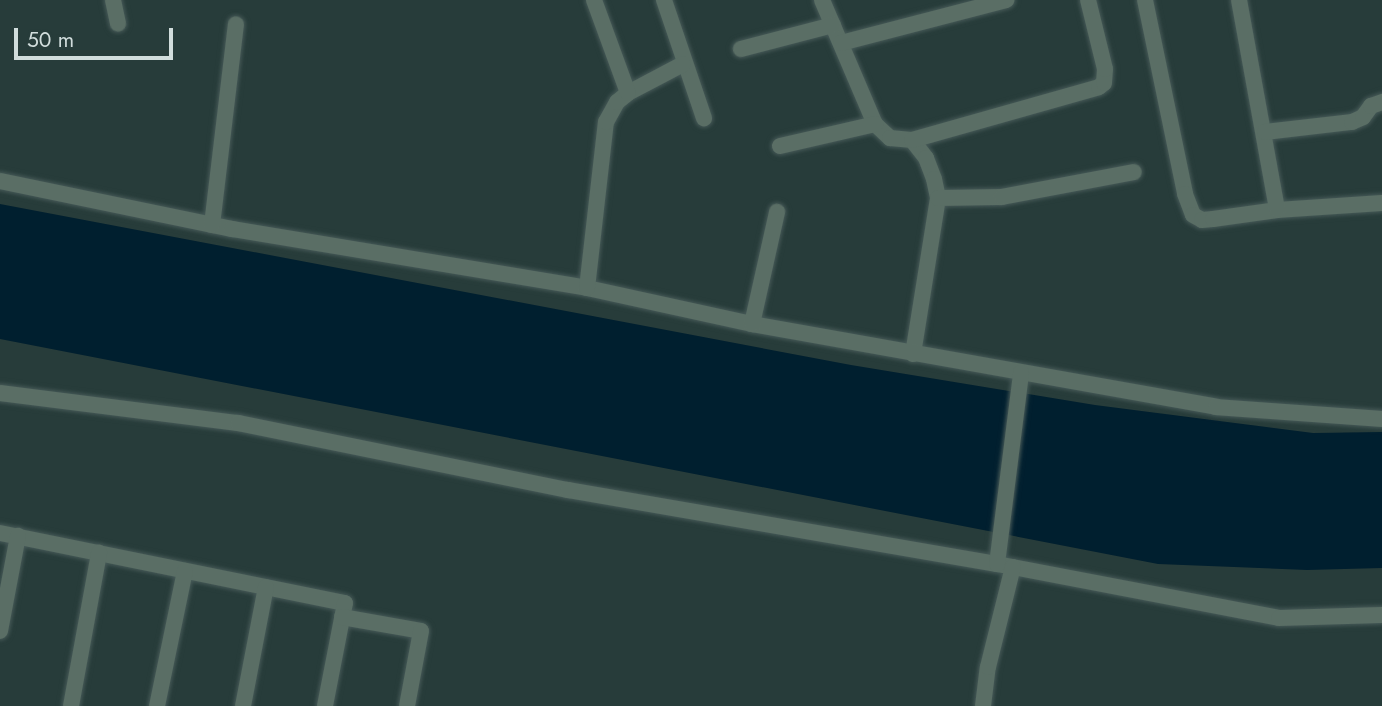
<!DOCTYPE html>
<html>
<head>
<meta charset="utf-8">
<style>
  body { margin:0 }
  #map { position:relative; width:1382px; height:706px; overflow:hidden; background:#273c3a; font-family:Jost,sans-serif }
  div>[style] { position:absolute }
  .water>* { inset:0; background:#001f2f }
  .roads { filter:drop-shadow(0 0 2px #465957) drop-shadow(0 0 2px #465957) }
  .street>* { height:16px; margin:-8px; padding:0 8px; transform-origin:8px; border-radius:8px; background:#5a6e65 }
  span { translate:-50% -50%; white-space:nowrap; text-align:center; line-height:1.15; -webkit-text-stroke:7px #273c3a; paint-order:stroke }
  .scale { position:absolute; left:14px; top:28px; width:159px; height:32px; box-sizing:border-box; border:4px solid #d1dddc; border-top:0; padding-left:9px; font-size:21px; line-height:24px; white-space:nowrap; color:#d1dddc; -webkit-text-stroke:5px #273c3a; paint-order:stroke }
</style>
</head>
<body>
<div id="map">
  <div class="water">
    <i style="clip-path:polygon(0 204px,851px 365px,1095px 405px,1313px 433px,1382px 432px,1382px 568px,1307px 570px,1158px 564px,0 339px)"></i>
  </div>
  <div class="roads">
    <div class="street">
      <i style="left:113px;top:0;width:24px;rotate:78deg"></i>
      <i style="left:664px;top:0;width:125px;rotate:71.3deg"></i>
      <i style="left:822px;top:0;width:135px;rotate:66.9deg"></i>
      <i style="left:875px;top:124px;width:21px;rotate:43deg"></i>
      <i style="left:890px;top:138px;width:22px;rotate:5deg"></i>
      <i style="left:912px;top:140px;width:23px;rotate:52deg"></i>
      <i style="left:926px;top:158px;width:22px;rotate:69deg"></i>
      <i style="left:934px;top:179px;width:19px;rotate:78deg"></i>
      <i style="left:938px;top:198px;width:158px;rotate:99.1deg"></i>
      <i style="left:1145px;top:0;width:198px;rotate:78.3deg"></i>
      <i style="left:1185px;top:194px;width:22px;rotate:69deg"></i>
      <i style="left:1193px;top:215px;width:10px;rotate:29deg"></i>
      <i style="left:1202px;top:220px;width:11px;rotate:-5deg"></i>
      <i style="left:1213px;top:219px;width:65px;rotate:-8deg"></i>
      <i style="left:1277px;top:210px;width:105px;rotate:-3.8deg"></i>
      <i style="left:1239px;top:0;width:213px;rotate:79.7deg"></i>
      <i style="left:841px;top:43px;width:171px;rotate:-14.6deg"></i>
      <i style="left:741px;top:49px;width:95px;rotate:-14.6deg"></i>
      <i style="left:628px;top:93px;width:62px;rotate:-27.8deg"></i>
      <i style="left:1265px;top:132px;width:88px;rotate:-6.6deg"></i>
      <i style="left:1352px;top:122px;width:12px;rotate:-24deg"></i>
      <i style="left:1363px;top:117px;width:14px;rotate:-54deg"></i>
      <i style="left:1371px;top:106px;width:12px;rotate:-20deg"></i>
      <i style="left:912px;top:140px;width:194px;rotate:-15.8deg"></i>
      <i style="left:1099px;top:87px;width:6px;rotate:-39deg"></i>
      <i style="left:1104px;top:83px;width:14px;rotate:-86deg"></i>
      <i style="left:1105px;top:69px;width:71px;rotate:-103.8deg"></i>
      <i style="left:780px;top:146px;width:98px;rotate:-13deg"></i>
      <i style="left:0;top:181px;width:237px;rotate:11.7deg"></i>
      <i style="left:232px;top:229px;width:360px;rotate:9.4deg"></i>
      <i style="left:587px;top:288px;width:169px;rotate:12.3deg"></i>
      <i style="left:752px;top:324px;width:471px;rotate:10.1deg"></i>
      <i style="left:1216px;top:407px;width:166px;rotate:4.1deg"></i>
      <i style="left:938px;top:198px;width:64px;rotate:-0.9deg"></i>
      <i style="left:1002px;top:197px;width:134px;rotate:-10.7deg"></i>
      <i style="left:212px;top:225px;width:202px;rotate:-83.2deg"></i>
      <i style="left:587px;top:288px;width:167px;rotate:-83.5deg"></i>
      <i style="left:606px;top:122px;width:23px;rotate:-61deg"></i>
      <i style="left:617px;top:102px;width:14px;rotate:-39deg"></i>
      <i style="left:628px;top:93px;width:99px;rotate:-110.1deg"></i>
      <i style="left:752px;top:324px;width:115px;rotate:-77.4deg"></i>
      <i style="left:0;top:393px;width:240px;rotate:7.2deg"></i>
      <i style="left:238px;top:423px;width:337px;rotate:11.5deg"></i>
      <i style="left:568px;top:490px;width:435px;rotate:9.8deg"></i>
      <i style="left:997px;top:564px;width:287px;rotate:10.8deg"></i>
      <i style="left:1279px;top:618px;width:103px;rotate:-1.7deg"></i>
      <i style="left:0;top:533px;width:352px;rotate:11.5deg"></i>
      <i style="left:345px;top:603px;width:105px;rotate:101deg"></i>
      <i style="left:997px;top:564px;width:193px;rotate:-82.8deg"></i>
      <i style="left:342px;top:617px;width:80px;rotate:10deg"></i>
      <i style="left:421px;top:631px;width:76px;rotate:100.6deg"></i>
      <i style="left:0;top:631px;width:97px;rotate:-79.3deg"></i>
      <i style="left:71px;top:706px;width:156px;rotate:-79.6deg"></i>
      <i style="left:157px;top:706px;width:138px;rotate:-78.3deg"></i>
      <i style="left:243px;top:706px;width:121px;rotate:-79.1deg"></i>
      <i style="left:983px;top:706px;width:39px;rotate:-83deg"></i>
      <i style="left:988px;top:667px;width:103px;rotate:-76deg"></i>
    </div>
  </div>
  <div class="scale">50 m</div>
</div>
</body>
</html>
